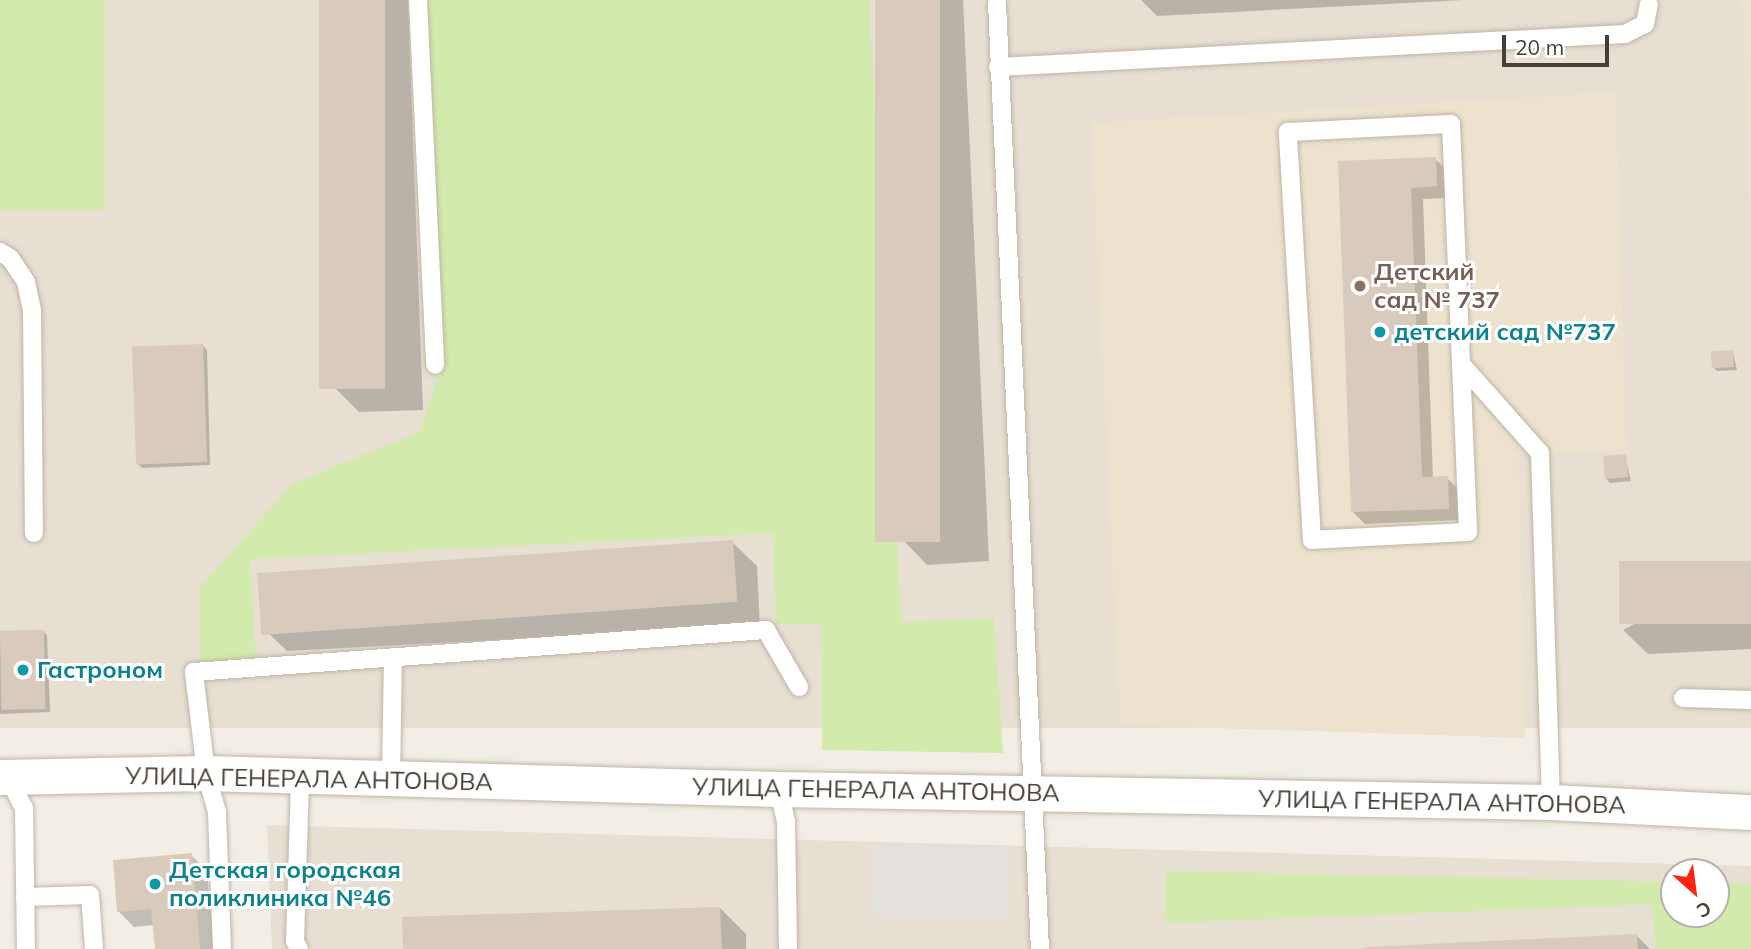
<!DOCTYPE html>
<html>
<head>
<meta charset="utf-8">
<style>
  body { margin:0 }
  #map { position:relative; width:1751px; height:949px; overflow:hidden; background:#f3eee5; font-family:Mulish,sans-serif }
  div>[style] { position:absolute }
  .residential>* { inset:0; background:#e7dfd2; transform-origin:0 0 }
  .education>* { inset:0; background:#ede2ce }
  .green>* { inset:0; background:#d2eaab; transform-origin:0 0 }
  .parking>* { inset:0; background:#e4e1dd; transform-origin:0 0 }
  .shadow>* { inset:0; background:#0003 }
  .building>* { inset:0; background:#d8cbbd; transform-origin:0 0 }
  .roads { filter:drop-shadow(0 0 2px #bfb5a7) drop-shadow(0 0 2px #bfb5a7) }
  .lane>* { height:18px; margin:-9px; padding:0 9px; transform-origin:9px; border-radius:9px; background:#fff }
  .street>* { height:35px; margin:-17.5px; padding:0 17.5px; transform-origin:17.5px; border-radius:17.5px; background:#fff }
  .dots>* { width:19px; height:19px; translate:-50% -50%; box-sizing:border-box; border:4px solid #fff; border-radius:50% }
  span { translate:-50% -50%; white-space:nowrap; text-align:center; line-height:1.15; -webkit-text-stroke:6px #fff; paint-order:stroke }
  .education-label { font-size:24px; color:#785e54; font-weight:700 }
  .left { translate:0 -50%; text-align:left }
  .culture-label { font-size:24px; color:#0d838f; font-weight:700 }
  .street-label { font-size:24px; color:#463e34 }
  .north { position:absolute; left:1660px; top:858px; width:70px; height:70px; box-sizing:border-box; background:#fff; border:2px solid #b5b2ae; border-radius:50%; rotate:152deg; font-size:19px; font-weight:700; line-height:28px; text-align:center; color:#463e34 }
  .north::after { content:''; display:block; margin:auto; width:24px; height:32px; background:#ff2310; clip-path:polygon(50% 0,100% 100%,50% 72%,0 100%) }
  .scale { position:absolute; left:1502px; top:35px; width:107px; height:32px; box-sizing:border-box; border:4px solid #463e34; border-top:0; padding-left:9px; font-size:21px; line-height:24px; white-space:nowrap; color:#463e34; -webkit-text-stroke:5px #fff; paint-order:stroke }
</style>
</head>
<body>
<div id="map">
  <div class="residential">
    <i style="left:0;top:0;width:1751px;height:728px"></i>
    <i style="clip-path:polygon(evenodd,267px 825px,1751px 866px,1751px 949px,272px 949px,267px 825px,1674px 872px,1716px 872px,1716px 914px,1674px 914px,1674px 872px)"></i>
  </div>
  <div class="education">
    <i style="clip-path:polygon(1742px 0,1751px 0,1751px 220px,1748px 141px)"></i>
    <i style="clip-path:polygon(1616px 92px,1626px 449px,1519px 455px,1525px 738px,1120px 725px,1091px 123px)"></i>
  </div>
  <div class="green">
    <i style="left:0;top:0;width:105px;height:210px"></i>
    <i style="clip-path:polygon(424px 0,869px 0,901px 623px,994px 617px,1003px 753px,822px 750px,821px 624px,776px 624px,773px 533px,250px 559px,256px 662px,201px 666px,200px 587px,292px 484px,420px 432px,440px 370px)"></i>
    <i style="clip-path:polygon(1166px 871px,1674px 882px,1674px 914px,1716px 914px,1716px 883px,1751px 884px,1751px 949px,1656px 949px,1652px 904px,1165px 923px)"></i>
  </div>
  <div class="parking">
    <i style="left:872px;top:845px;width:137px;height:72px;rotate:1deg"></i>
  </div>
  <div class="shadow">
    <i style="clip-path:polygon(321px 0,408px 0,423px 410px,359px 412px,335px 388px)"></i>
    <i style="clip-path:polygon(877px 0,963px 0,989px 561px,927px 565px,903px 540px)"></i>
    <i style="clip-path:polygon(1141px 0,1464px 0,1157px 16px)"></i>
    <i style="clip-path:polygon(1435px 159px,1448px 171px,1449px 198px,1423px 199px,1433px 479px,1447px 478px,1460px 491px,1461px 520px,1365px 524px,1353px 512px,1340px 162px)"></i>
    <i style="clip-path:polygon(203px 346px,207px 350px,210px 465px,142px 468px,138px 464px)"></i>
    <i style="clip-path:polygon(1733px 352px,1737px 370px,1717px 371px,1713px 367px)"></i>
    <i style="clip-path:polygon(1625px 456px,1631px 481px,1610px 483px,1606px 479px)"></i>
    <i style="clip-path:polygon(732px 542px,757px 566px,760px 626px,287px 651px,262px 627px)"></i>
    <i style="clip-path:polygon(1751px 563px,1751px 649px,1648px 654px,1623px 630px)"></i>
    <i style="clip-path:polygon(43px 631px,47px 635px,50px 712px,0 714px,0 633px)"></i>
    <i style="clip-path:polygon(191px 855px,207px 871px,214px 949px,156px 949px,154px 925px,134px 927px,118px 911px)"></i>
    <i style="clip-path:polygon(720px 908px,746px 934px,746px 949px,404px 949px)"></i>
    <i style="clip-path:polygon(1637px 936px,1650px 949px,1358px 949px)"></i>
  </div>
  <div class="building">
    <i style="left:319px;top:0;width:66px;height:389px"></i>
    <i style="left:875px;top:0;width:65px;height:542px"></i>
    <i style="clip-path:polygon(1436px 157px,1437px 186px,1411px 188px,1422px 477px,1448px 476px,1449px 509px,1351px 512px,1338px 161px)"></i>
    <i style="left:203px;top:344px;width:118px;height:71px;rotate:88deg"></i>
    <i style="left:1733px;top:350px;width:17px;height:22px;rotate:87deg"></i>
    <i style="left:1626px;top:454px;width:23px;height:23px;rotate:85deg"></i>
    <i style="left:733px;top:540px;width:62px;height:477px;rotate:86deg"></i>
    <i style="left:1751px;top:561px;width:63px;height:132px;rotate:90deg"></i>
    <i style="left:44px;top:630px;width:79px;height:44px;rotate:89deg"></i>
    <i style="clip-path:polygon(192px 853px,200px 949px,155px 949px,151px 909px,117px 912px,113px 860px)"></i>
    <i style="clip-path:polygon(720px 907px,722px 949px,403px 949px,402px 917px)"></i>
    <i style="clip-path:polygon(1637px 934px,1638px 949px,1367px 949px,1367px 947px)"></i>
  </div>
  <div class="roads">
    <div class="lane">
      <i style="left:418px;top:0;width:365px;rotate:87.3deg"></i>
      <i style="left:997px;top:3px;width:947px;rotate:87.4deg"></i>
      <i style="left:998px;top:67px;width:628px;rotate:-3.01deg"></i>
      <i style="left:1625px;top:34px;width:22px;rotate:-27deg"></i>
      <i style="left:1645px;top:24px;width:20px;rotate:-79deg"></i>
      <i style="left:1451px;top:124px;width:408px;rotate:87.6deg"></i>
      <i style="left:1468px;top:532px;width:156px;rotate:177.1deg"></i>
      <i style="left:1312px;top:540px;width:409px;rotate:-93.4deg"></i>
      <i style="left:1288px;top:132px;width:163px;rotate:-2.8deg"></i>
      <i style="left:0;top:252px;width:12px;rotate:31deg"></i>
      <i style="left:10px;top:258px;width:29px;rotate:56deg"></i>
      <i style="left:26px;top:282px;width:30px;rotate:78deg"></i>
      <i style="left:32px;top:311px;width:222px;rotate:89.5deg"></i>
      <i style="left:1461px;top:364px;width:119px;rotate:48.4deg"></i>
      <i style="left:1540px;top:453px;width:349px;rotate:88.2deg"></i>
      <i style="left:1683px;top:698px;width:68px;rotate:1.7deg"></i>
      <i style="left:8px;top:777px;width:35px;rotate:63deg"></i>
      <i style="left:24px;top:808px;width:141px;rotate:89.2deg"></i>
      <i style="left:391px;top:780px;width:123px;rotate:-89.1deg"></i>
      <i style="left:779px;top:789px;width:33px;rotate:78deg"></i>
      <i style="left:786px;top:821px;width:128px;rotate:89.1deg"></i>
      <i style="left:25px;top:897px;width:65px;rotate:-1.8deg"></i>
      <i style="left:90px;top:895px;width:54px;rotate:85.8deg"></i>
      <i style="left:222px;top:949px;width:137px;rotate:-92.1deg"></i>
      <i style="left:217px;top:812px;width:41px;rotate:-105.8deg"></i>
      <i style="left:206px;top:773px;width:102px;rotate:-96.8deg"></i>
      <i style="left:194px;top:672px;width:574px;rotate:-4.2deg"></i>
      <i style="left:766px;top:630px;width:66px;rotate:59.9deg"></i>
      <i style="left:299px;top:949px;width:9px;rotate:-117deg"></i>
      <i style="left:295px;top:941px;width:163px;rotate:-88.2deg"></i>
    </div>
    <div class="street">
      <i style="left:0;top:777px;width:206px;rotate:-1.1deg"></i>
      <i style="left:206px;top:773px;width:573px;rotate:1.6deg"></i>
      <i style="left:779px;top:789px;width:772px;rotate:0.96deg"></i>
      <i style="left:1551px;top:802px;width:200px;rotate:2.9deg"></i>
    </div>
  </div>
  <div class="dots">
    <i style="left:1360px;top:286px;background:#8d6e63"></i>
    <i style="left:1380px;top:332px;background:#0f9aa8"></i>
    <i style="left:23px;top:670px;background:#0f9aa8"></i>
    <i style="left:155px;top:884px;background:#0f9aa8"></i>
  </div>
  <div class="education-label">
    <span class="left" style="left:1374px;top:286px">Детский<br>сад № 737</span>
  </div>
  <div class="culture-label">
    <span class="left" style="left:1394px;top:332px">детский сад №737</span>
    <span class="left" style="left:37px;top:670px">Гастроном</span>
    <span class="left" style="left:169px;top:884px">Детская городская<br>поликлиника №46</span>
  </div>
  <div class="street-label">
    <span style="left:309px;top:779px;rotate:1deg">УЛИЦА ГЕНЕРАЛА АНТОНОВА</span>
    <span style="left:876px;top:790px;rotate:1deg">УЛИЦА ГЕНЕРАЛА АНТОНОВА</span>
    <span style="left:1442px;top:802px;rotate:1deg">УЛИЦА ГЕНЕРАЛА АНТОНОВА</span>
  </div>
  <div class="north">С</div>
  <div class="scale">20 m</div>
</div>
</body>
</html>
